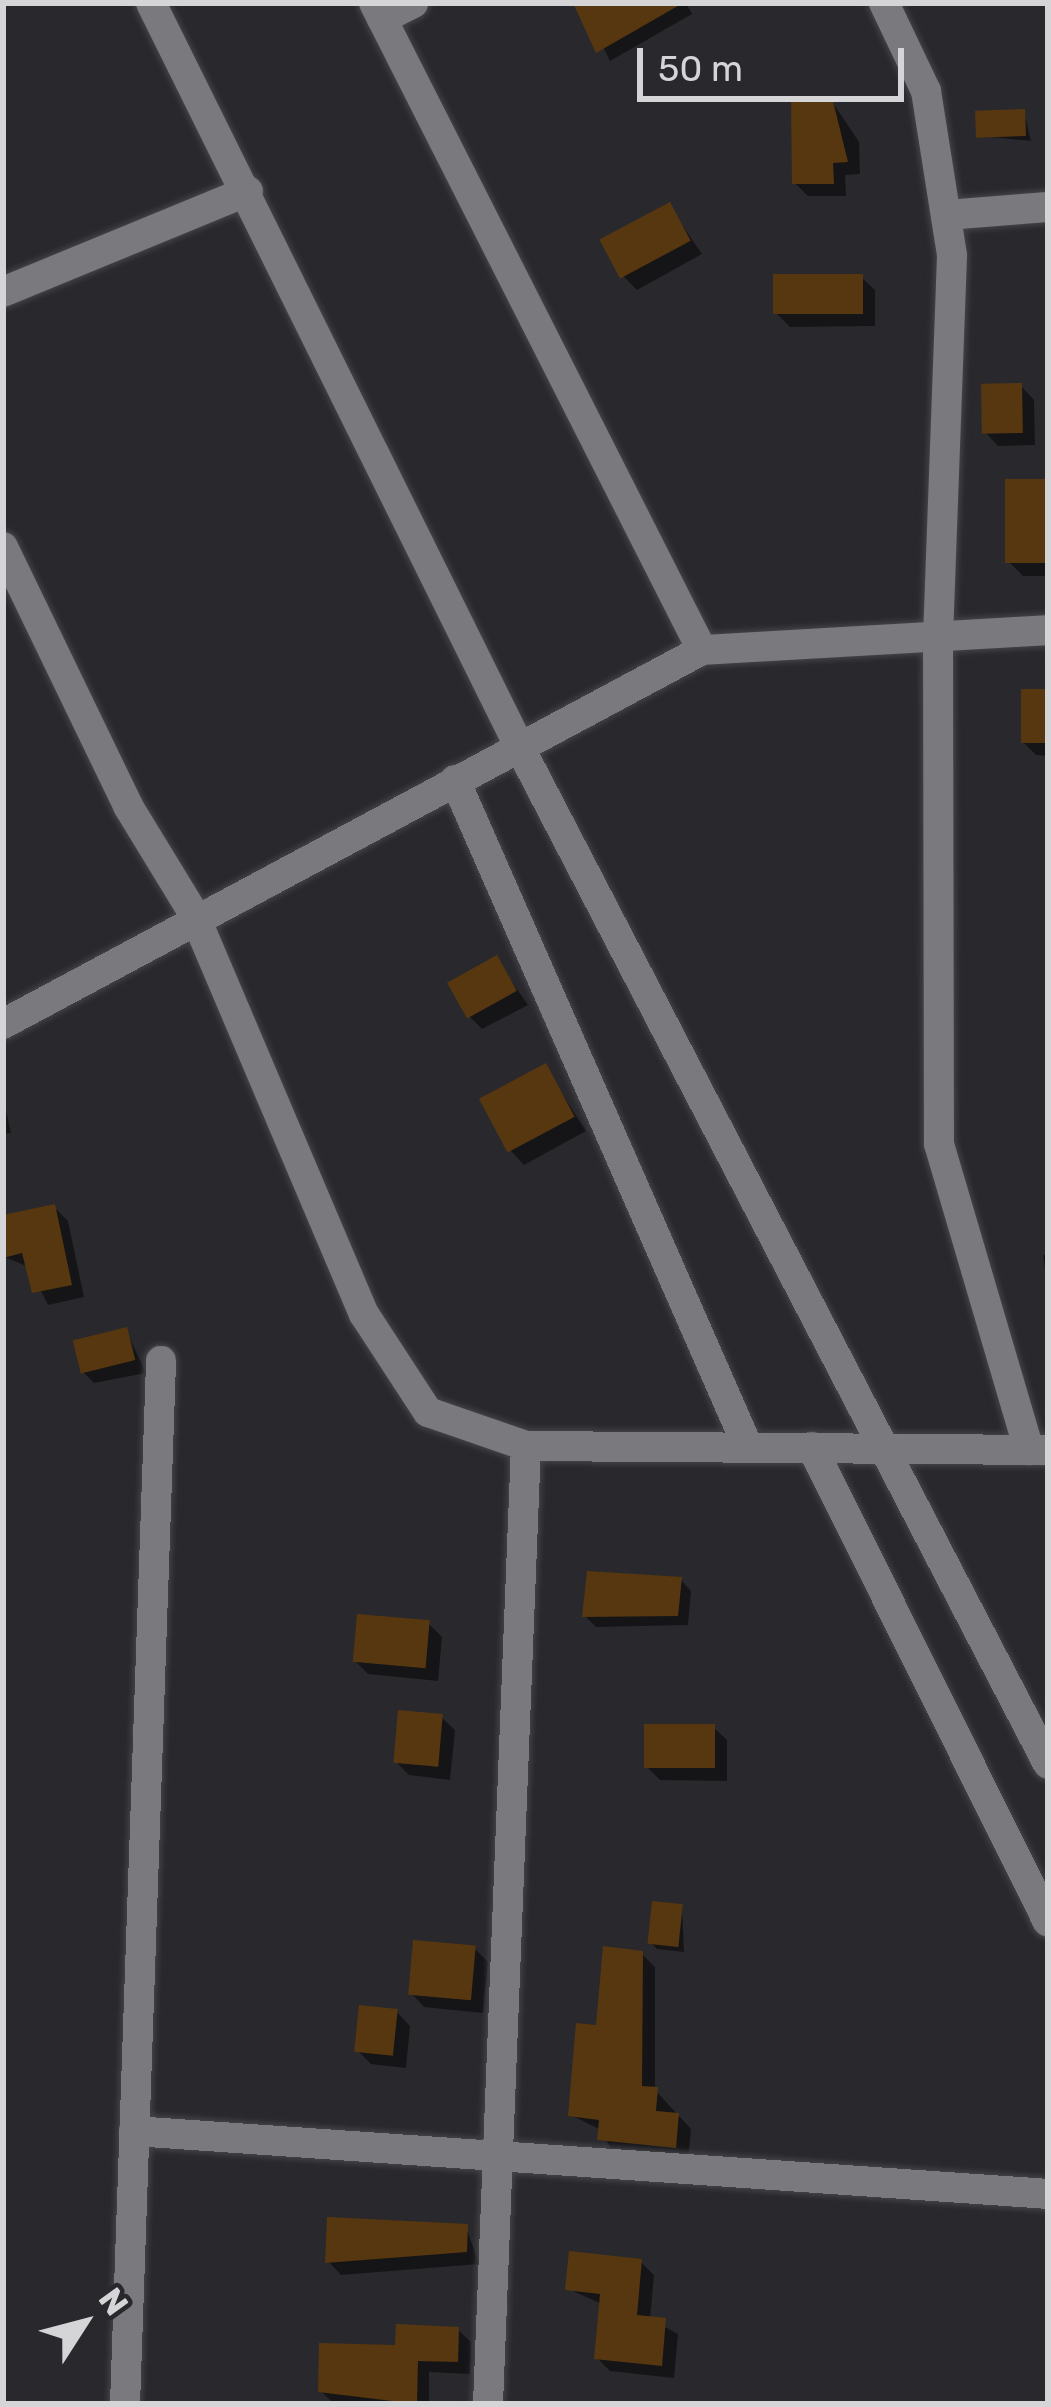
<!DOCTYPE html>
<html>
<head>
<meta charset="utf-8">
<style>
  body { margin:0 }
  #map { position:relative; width:1051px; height:2407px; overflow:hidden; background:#29292d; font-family:Rubik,sans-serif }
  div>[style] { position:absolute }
  .shadow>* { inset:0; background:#0007; transform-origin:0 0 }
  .building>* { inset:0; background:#57370f; transform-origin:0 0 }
  .roads { filter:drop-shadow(0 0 3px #444548) drop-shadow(0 0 3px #444548) }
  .minor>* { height:30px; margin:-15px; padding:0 15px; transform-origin:15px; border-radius:15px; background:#79797e }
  span { translate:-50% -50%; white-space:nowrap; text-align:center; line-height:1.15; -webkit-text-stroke:10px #29292d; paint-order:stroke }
  .frame { position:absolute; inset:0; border:6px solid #d5d5d8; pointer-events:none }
  .north { position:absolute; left:24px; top:2263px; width:120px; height:120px; -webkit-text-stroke:9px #29292d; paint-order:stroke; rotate:54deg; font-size:33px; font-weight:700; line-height:48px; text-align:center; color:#d5d5d8 }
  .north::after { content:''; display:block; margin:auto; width:42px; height:54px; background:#d5d5d8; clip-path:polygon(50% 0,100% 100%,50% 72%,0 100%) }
  .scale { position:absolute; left:637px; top:48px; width:267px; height:54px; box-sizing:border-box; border:6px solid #d5d5d8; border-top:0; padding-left:15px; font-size:36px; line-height:42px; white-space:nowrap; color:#d5d5d8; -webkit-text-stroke:9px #29292d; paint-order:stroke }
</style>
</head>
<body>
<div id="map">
  <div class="shadow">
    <i style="clip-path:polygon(582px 3px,686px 3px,692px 14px,610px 61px)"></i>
    <i style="clip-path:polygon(831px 100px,859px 142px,860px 174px,845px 175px,846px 196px,808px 196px,795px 183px)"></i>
    <i style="clip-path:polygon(1024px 112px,1031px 141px,979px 136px)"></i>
    <i style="clip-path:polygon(669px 206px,702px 254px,637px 290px,624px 277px)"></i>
    <i style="clip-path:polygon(861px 277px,875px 290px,875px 326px,790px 327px,777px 314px)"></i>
    <i style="clip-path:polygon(1021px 386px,1034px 400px,1035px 445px,998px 446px,985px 432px)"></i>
    <i style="clip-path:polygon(1048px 482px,1048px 576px,1023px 576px,1010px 563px)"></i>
    <i style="clip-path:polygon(1048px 692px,1048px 756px,1036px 755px,1023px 742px)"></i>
    <i style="left:1046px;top:931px;width:2px;height:48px"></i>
    <i style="clip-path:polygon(496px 959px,528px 1005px,482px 1029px,469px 1016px)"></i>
    <i style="clip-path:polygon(545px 1067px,586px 1131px,524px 1165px,511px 1151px)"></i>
    <i style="clip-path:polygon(3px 1097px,11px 1133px,3px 1134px)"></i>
    <i style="clip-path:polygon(54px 1207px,68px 1221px,84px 1297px,48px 1305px,29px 1267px,4px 1257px,3px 1218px)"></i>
    <i style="clip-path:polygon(1048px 1254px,1048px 1293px,1043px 1255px)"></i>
    <i style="clip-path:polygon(126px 1330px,146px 1373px,94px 1383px,81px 1370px)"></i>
    <i style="clip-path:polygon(681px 1580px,691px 1591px,688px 1625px,596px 1627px,585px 1616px)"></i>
    <i style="clip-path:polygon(429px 1624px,442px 1637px,438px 1681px,368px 1674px,355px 1661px)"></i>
    <i style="clip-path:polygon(441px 1717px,455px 1730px,450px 1780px,409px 1775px,396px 1762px)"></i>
    <i style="clip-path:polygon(713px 1727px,727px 1740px,727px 1781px,660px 1780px,647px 1767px)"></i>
    <i style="clip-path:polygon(682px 1907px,684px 1952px,657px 1949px,651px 1943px)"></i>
    <i style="clip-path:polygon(475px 1949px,488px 1962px,483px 2013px,424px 2007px,411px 1993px)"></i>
    <i style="clip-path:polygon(642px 1954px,655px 1967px,655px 2090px,691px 2129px,688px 2160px,613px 2153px,601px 2130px,571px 2115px,599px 2029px)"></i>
    <i style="clip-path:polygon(397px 2012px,410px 2026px,406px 2068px,371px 2064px,358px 2051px)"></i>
    <i style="clip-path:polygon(466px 2227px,479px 2264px,341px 2275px,328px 2261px)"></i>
    <i style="clip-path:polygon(640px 2261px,654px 2275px,650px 2319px,678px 2334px,674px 2378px,610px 2371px,597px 2358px,602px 2304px,568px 2289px)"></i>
    <i style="clip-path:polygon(458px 2330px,471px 2342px,470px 2374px,429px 2372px,429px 2404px,334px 2404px,321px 2391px)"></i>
  </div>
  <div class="building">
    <i style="clip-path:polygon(573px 3px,683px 3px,596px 53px)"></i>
    <i style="clip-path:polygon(832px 97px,848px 162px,833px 163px,834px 184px,792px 184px,791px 98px)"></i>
    <i style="left:1025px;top:109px;width:27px;height:50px;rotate:88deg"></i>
    <i style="left:670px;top:202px;width:44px;height:80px;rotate:62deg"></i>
    <i style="left:863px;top:274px;width:40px;height:90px;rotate:90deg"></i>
    <i style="left:1022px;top:383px;width:50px;height:41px;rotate:89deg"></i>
    <i style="left:1048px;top:479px;width:84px;height:43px;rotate:90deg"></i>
    <i style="left:1021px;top:689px;width:27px;height:54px"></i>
    <i style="left:497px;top:955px;width:41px;height:57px;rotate:61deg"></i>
    <i style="left:546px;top:1063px;width:61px;height:76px;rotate:62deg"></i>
    <i style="clip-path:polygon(55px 1204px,72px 1285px,32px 1293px,22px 1253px,3px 1258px,3px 1215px)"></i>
    <i style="left:127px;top:1327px;width:34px;height:56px;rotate:76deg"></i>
    <i style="clip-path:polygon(587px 1571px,682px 1577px,678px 1616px,582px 1617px)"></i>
    <i style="left:357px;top:1614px;width:73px;height:48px;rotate:5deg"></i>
    <i style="left:398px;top:1710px;width:45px;height:53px;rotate:5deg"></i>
    <i style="left:644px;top:1724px;width:71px;height:44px"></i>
    <i style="left:652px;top:1901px;width:31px;height:43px;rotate:6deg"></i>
    <i style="left:413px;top:1940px;width:63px;height:55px;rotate:5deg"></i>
    <i style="clip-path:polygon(603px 1946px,643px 1951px,642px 2086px,658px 2087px,656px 2111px,679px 2113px,676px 2148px,597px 2140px,599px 2120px,568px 2116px,576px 2023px,596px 2025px)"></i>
    <i style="left:359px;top:2005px;width:39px;height:47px;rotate:6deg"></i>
    <i style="clip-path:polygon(327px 2217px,468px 2224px,467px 2252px,325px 2263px)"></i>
    <i style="clip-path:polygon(569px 2251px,642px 2259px,637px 2315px,666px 2318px,662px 2366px,594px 2359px,600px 2294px,565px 2290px)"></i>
    <i style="clip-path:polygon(396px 2324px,459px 2327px,458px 2362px,418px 2361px,417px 2404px,318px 2392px,319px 2343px,395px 2345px)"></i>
  </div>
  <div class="roads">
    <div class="minor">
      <i style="left:151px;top:3px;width:829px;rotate:63.65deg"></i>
      <i style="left:519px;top:746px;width:1147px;rotate:62.54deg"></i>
      <i style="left:374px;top:3px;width:725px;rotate:63.12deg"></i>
      <i style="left:884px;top:3px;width:98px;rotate:64.5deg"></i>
      <i style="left:926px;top:91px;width:167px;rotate:81deg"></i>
      <i style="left:952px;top:256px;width:376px;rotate:92.1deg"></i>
      <i style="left:938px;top:632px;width:512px;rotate:89.89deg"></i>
      <i style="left:939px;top:1144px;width:319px;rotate:73.6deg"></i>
      <i style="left:382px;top:19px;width:35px;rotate:-27deg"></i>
      <i style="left:946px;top:215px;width:102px;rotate:-4.5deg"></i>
      <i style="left:3px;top:292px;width:265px;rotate:-22.4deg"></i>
      <i style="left:3px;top:547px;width:288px;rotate:64.2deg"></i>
      <i style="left:128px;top:806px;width:127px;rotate:58.6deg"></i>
      <i style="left:194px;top:914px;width:435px;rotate:67deg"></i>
      <i style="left:364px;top:1314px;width:117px;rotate:56.9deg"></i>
      <i style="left:428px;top:1412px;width:104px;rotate:19.1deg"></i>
      <i style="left:526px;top:1446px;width:522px;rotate:0.44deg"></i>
      <i style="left:455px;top:780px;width:726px;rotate:66.29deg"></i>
      <i style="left:3px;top:1024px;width:793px;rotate:-28.15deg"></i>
      <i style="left:702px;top:650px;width:347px;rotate:-3.3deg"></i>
      <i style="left:812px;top:1447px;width:530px;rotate:63.58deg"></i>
      <i style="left:134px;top:2131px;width:916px;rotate:3.94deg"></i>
      <i style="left:125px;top:2404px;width:1044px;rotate:-88.02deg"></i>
      <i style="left:488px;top:2404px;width:959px;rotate:-87.73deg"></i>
    </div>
  </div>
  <div class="frame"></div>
  <div class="north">N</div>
  <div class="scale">50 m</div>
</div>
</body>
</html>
